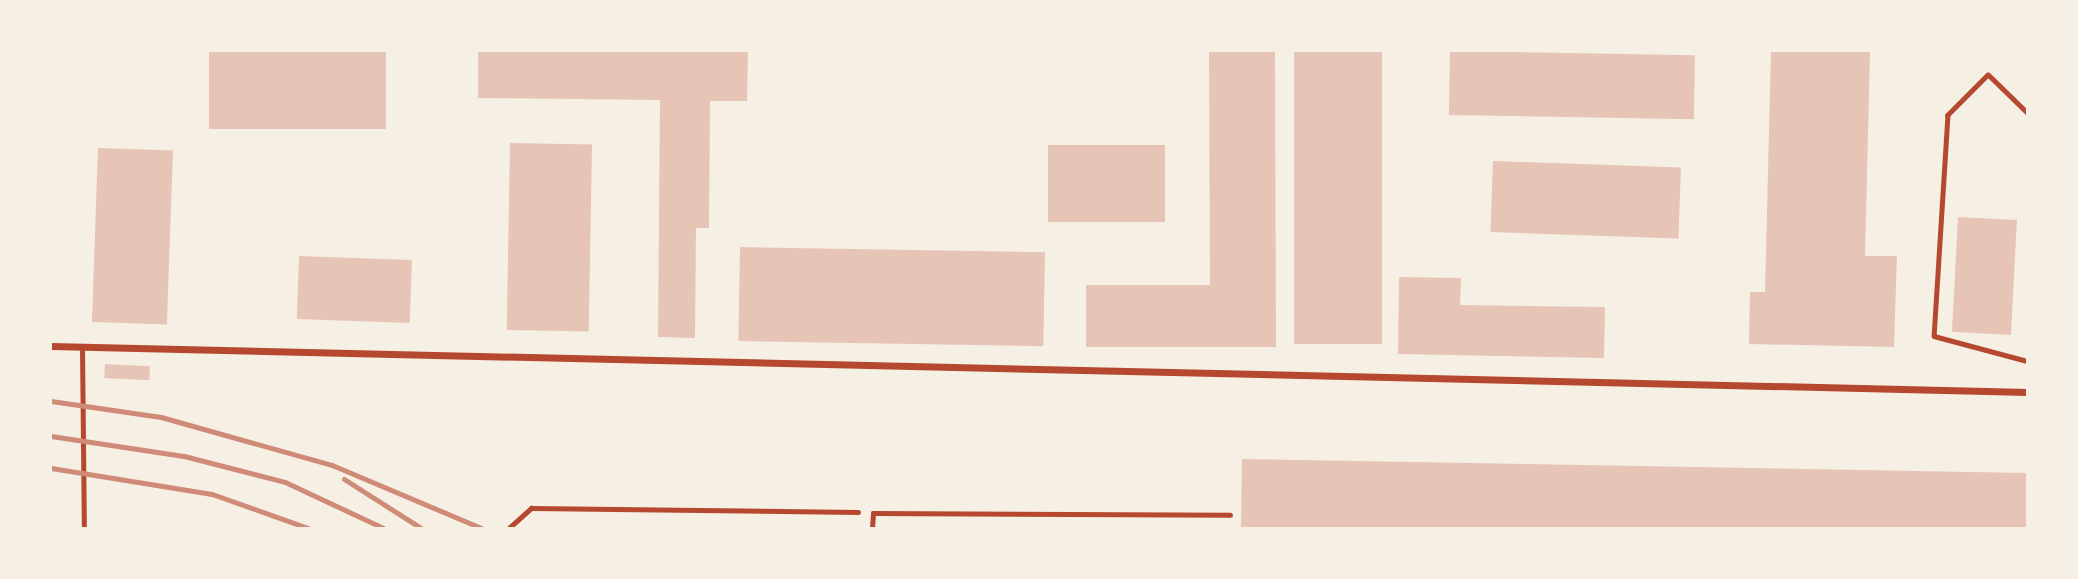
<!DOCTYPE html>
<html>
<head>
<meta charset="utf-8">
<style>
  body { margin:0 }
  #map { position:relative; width:2078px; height:579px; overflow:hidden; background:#f6efe4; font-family:"Libre Baskerville",serif }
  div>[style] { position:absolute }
  .building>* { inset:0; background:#e6c5b7; transform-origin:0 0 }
  .path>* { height:4.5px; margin:-2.25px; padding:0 2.25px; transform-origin:2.25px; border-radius:2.25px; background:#b5482f }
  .service>* { height:5px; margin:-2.5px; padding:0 2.5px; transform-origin:2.5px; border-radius:2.5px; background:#b5482f }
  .minor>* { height:7px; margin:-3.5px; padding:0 3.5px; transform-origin:3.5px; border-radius:3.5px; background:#b5482f }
  .rail>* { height:5px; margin:-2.5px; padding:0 2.5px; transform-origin:2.5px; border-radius:2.5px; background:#cf8b77 }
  span { translate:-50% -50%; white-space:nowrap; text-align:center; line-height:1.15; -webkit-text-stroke:7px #f6efe4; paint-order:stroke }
  .frame { position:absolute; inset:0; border:52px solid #f6efe4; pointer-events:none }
</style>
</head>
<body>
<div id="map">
  <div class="building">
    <i style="left:209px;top:51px;width:177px;height:78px"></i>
    <i style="clip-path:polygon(478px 51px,748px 51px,747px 101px,710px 101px,709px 228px,696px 228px,695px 338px,658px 337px,660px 100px,478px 98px)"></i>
    <i style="clip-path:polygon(1209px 51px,1275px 51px,1276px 347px,1086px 347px,1086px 285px,1210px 285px)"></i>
    <i style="left:1294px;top:51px;width:88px;height:293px"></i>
    <i style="left:1450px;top:51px;width:245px;height:64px;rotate:1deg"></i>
    <i style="clip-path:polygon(1771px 51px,1870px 51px,1865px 256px,1897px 256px,1894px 347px,1749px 344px,1750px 292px,1765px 292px)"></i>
    <i style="left:510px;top:143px;width:82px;height:187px;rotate:1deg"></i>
    <i style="left:1165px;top:145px;width:77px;height:117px;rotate:90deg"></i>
    <i style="left:98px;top:148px;width:75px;height:174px;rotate:2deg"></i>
    <i style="left:1493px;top:161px;width:188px;height:71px;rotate:2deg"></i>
    <i style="left:1958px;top:217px;width:59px;height:115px;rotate:3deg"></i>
    <i style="left:740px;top:247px;width:305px;height:94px;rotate:1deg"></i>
    <i style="left:299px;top:256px;width:113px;height:63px;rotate:2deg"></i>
    <i style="clip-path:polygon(1399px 277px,1461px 278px,1460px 305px,1605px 307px,1604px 358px,1398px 354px)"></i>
    <i style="left:105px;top:364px;width:45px;height:14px;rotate:3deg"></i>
    <i style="clip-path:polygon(1242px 459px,2027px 473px,2027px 528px,1241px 528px)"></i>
  </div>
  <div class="path">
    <i style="left:2027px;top:113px;width:54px;rotate:-135.7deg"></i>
    <i style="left:1988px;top:75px;width:57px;rotate:135deg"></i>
    <i style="left:1948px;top:115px;width:221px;rotate:93.6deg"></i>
    <i style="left:1934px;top:336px;width:96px;rotate:15deg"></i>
    <i style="left:509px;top:528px;width:30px;rotate:-42deg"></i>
    <i style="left:531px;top:508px;width:327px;rotate:0.7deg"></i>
  </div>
  <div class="service">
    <i style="left:82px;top:347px;width:181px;rotate:89.4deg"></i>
    <i style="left:872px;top:528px;width:15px;rotate:-86deg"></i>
    <i style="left:873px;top:513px;width:357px;rotate:0.3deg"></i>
  </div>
  <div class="minor">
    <i style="left:51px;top:346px;width:1977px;rotate:1.33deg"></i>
  </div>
  <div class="rail">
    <i style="left:51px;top:401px;width:111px;rotate:8.3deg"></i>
    <i style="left:161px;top:417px;width:178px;rotate:15.7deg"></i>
    <i style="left:332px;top:465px;width:162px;rotate:22.9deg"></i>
    <i style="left:51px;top:436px;width:134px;rotate:8.6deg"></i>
    <i style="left:184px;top:456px;width:104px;rotate:14.4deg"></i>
    <i style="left:285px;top:482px;width:108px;rotate:25.1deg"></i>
    <i style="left:51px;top:468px;width:163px;rotate:9.2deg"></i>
    <i style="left:212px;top:494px;width:102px;rotate:19.5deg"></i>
    <i style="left:344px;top:479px;width:91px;rotate:32.5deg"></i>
  </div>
  <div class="frame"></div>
</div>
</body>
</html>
